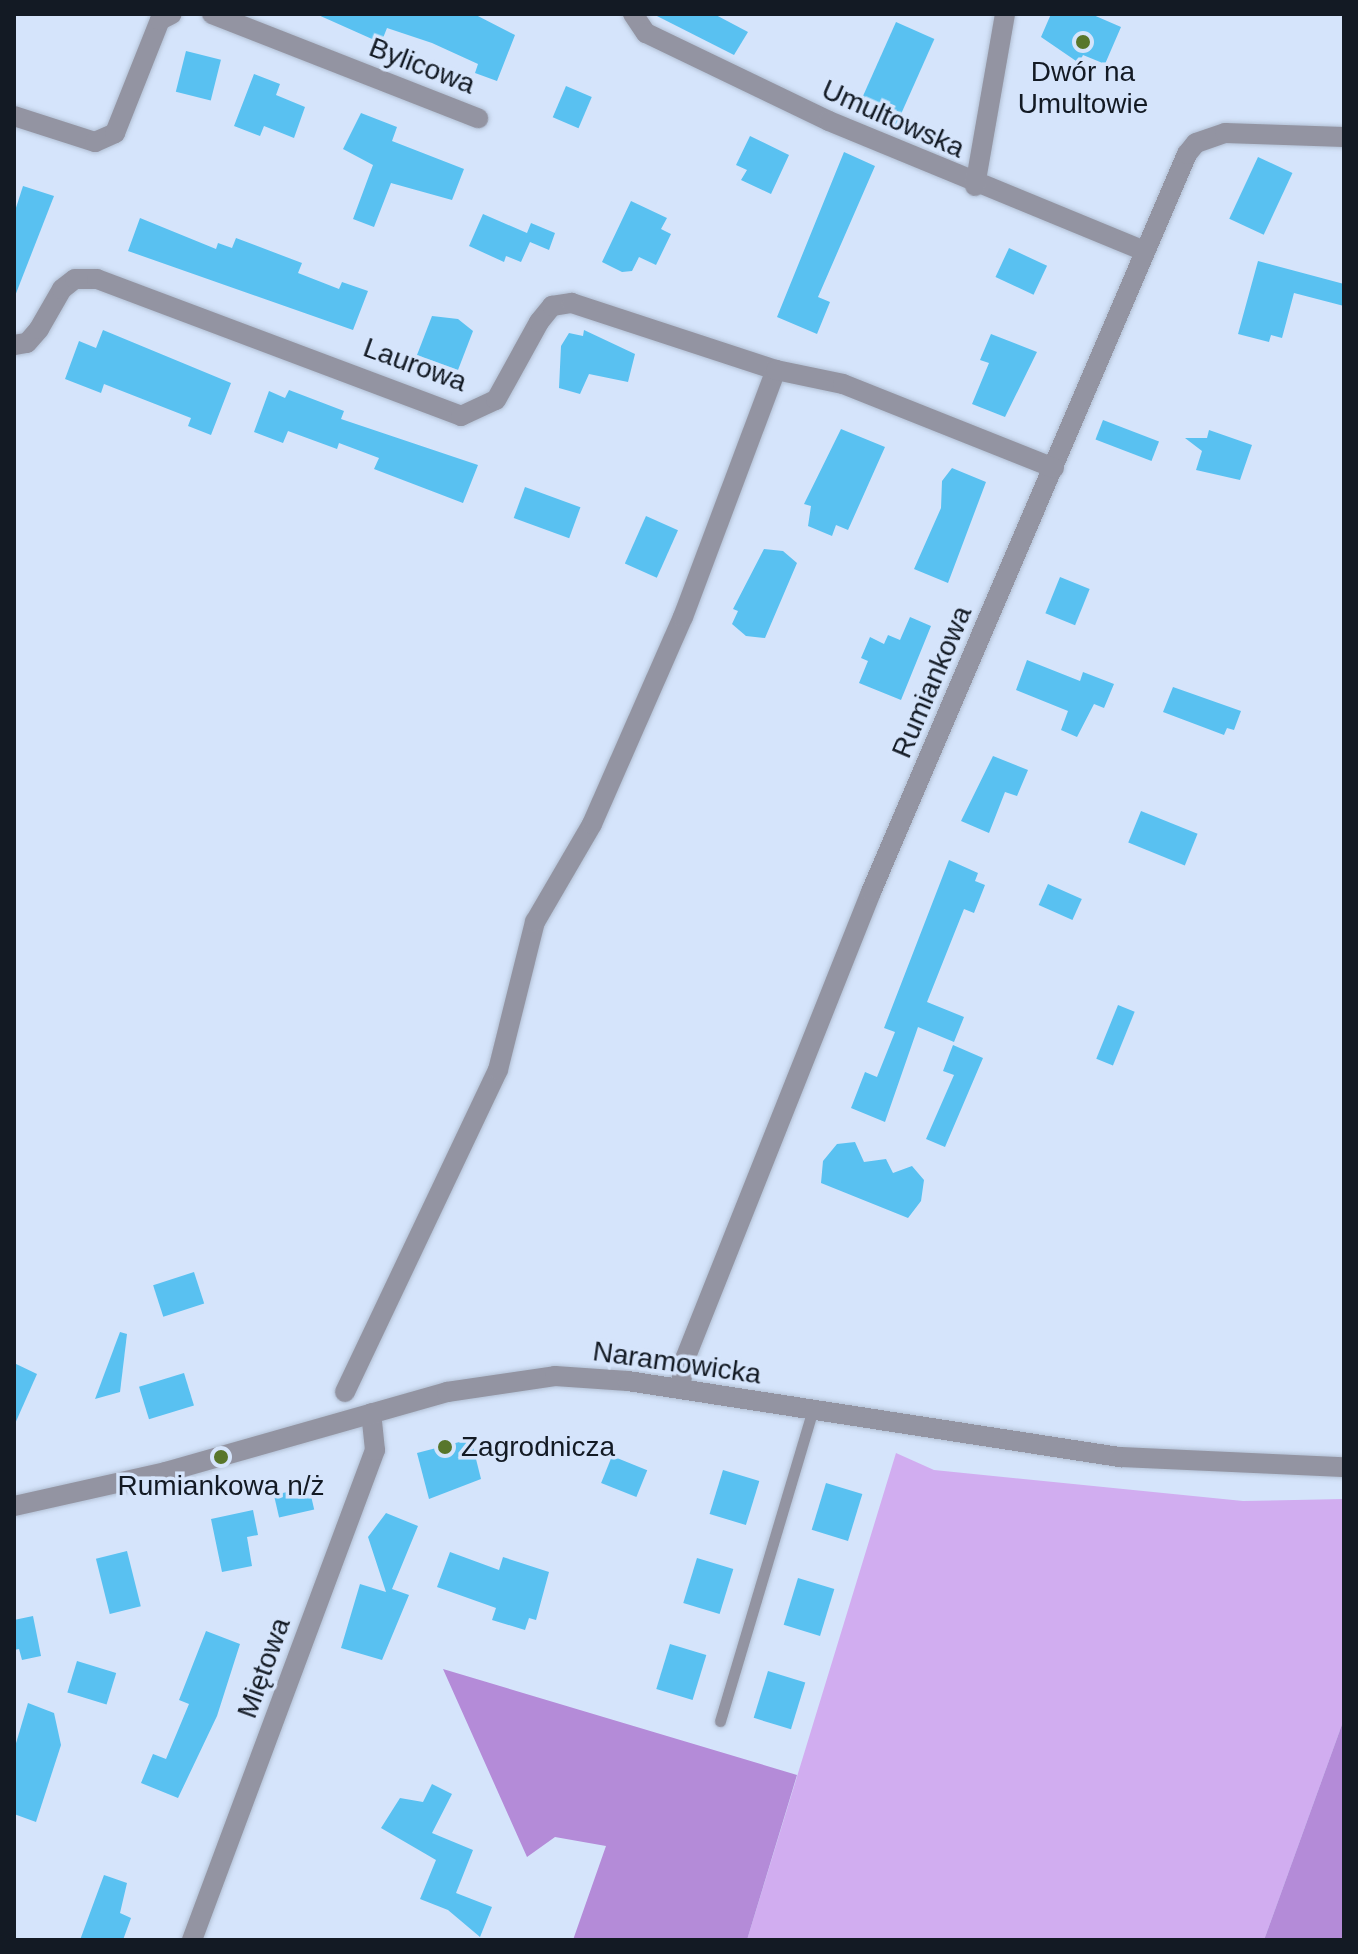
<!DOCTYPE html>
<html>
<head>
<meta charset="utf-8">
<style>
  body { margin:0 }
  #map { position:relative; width:1358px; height:1954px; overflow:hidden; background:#d5e4fb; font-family:Arial,sans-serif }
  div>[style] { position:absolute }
  .green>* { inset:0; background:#d1adf0 }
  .forest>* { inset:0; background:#b48bd8 }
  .building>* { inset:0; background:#59c1f1; transform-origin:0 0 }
  .roads { filter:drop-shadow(0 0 2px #b2c0d4) drop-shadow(0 0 2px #b2c0d4) }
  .service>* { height:11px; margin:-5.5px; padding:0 5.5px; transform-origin:5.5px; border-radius:5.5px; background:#9394a2 }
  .minor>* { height:20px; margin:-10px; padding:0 10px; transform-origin:10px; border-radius:10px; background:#9394a2 }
  .tertiary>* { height:20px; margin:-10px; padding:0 10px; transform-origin:10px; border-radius:10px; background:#9394a2 }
  .dots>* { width:22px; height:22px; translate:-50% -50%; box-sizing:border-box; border:4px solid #d5e4fb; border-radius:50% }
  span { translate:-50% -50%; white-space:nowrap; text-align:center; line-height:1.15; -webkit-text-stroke:7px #d5e4fb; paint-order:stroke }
  .street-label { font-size:28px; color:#131a24 }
  .poi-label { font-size:28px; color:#131a24 }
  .left { translate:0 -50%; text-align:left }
  .frame { position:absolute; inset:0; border:16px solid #131a24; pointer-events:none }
</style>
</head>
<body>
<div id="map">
  <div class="green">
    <i style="clip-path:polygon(896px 1453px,934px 1470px,1243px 1501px,1344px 1499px,1344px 1719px,1264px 1940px,747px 1940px)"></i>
  </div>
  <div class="forest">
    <i style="clip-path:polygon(443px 1669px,797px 1775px,747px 1940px,573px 1940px,606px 1846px,555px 1837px,527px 1857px)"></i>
    <i style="clip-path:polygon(1344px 1719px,1344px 1940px,1264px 1940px)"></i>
  </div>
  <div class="building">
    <i style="clip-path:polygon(316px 14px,474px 14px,515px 35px,497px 81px,475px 73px,478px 64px,432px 43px,387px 28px,381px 43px)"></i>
    <i style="clip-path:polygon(653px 14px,714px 14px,748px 32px,734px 55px)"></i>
    <i style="clip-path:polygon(1051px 14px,1091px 14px,1121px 27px,1105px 64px,1083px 55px,1079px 63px,1041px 37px)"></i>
    <i style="left:896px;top:22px;width:42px;height:97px;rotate:24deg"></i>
    <i style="left:186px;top:51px;width:36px;height:42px;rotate:14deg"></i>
    <i style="clip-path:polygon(254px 74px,280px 84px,276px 95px,305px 107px,294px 138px,264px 126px,260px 136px,234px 126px)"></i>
    <i style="left:566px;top:86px;width:28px;height:34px;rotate:23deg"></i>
    <i style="clip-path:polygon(361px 113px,397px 127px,392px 141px,464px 169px,452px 200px,391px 183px,374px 227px,353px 219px,373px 165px,343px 149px)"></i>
    <i style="clip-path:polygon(750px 136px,789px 155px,771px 194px,741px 180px,747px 170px,736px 165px)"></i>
    <i style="clip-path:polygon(844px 152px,875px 166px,818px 297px,830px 302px,817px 334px,777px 317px)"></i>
    <i style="left:1258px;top:157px;width:38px;height:68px;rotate:25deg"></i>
    <i style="clip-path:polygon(23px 186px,54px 196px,15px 296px,14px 214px)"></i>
    <i style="clip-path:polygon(631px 201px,667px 218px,661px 229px,671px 234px,656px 265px,639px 257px,632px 271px,622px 272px,602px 262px)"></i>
    <i style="clip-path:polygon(483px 214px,527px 233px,531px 223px,555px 233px,549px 250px,530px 242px,521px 262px,506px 256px,504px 262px,469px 246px)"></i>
    <i style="clip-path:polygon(140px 218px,216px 249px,218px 243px,232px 248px,236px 238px,302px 263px,298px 273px,339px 289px,342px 282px,368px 291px,353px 330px,128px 251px)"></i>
    <i style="left:1009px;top:248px;width:42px;height:32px;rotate:25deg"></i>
    <i style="clip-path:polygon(1258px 261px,1344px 284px,1344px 306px,1294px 293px,1282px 338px,1271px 335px,1269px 342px,1238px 334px)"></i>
    <i style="clip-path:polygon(432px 316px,458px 319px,473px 331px,458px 370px,417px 355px)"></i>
    <i style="clip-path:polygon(103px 330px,231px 383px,211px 435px,188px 426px,191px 418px,104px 384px,101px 393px,65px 379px,79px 341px,96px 348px)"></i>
    <i style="clip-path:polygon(584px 330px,635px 354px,628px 382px,589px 374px,580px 394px,559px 388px,561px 346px,569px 333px,583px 336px)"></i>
    <i style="clip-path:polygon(991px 334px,1037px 352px,1005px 417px,972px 404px,989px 363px,980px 360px)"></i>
    <i style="clip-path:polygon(289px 390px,344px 411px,341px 419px,478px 465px,463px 503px,374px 469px,379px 458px,339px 443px,337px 449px,288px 431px,283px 443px,254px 432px,269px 391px,285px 398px)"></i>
    <i style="left:1103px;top:420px;width:60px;height:21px;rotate:21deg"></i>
    <i style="clip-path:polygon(841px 429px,885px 447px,848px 530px,836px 525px,832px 536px,808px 526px,811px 506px,804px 504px)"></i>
    <i style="clip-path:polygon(1209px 430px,1252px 445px,1240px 480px,1196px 470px,1202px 451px,1185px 438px,1207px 438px)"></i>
    <i style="clip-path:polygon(952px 468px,986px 482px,948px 583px,914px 569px,941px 508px,942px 481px)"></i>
    <i style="left:525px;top:487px;width:59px;height:33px;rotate:20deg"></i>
    <i style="left:646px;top:516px;width:35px;height:52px;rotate:24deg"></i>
    <i style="clip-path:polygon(764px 549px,783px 551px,797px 563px,765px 638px,746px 636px,732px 624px,738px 611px,733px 609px)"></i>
    <i style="left:1060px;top:577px;width:32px;height:39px;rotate:22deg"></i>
    <i style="clip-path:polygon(910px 617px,931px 626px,901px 700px,859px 683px,868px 661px,861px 658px,870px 637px,884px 644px,888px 635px,900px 640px)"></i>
    <i style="clip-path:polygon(1027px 660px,1080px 681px,1083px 672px,1114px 684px,1104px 708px,1094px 704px,1077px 737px,1061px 730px,1068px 711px,1016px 690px)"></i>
    <i style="clip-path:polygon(1173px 687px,1241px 711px,1234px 730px,1227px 728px,1224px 735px,1163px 712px)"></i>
    <i style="clip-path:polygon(993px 756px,1028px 770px,1017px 796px,1005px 792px,989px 833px,961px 821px)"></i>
    <i style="left:1141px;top:811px;width:61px;height:34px;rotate:22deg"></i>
    <i style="clip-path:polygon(949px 860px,978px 873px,975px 881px,985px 885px,974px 913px,964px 909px,927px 1002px,964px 1017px,954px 1042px,918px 1027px,885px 1122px,851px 1108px,865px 1072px,877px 1077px,895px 1032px,884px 1028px)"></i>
    <i style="left:1048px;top:884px;width:37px;height:23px;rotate:24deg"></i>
    <i style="left:1118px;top:1005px;width:18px;height:58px;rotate:22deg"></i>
    <i style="clip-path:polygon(953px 1045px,983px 1058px,945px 1147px,926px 1139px,954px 1075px,943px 1071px)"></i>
    <i style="clip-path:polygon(855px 1142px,864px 1162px,886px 1159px,893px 1173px,912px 1166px,924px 1180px,921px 1201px,908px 1218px,821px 1183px,823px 1161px,837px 1144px)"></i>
    <i style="left:194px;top:1272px;width:33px;height:43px;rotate:72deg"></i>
    <i style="clip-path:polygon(120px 1332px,127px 1334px,120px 1392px,95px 1399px)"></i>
    <i style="clip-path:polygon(14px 1363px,37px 1374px,14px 1426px)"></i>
    <i style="left:184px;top:1373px;width:34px;height:47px;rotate:73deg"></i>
    <i style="clip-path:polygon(471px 1439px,481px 1479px,429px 1499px,417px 1453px)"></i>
    <i style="left:612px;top:1456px;width:38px;height:29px;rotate:22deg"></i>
    <i style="left:723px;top:1470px;width:38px;height:46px;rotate:17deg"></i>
    <i style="left:826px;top:1483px;width:38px;height:49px;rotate:17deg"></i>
    <i style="left:309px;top:1487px;width:23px;height:36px;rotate:77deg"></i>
    <i style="clip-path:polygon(253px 1510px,258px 1535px,247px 1537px,252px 1566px,222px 1572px,211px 1519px)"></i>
    <i style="clip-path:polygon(386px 1513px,418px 1526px,392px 1589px,409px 1595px,382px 1660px,341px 1648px,360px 1584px,386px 1592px,368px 1537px)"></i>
    <i style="left:127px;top:1551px;width:57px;height:32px;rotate:76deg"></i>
    <i style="clip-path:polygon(450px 1552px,499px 1570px,503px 1557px,549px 1572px,536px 1620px,529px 1618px,525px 1630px,492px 1620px,496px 1608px,437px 1587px)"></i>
    <i style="left:697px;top:1558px;width:38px;height:47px;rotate:17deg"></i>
    <i style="left:798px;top:1578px;width:38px;height:49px;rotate:17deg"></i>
    <i style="clip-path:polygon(33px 1616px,41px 1656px,22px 1660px,19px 1649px,14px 1650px,14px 1620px)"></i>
    <i style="clip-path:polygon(206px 1631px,240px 1644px,217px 1716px,178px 1798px,141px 1783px,153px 1754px,166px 1759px,189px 1704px,179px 1700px)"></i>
    <i style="left:670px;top:1644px;width:38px;height:47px;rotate:17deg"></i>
    <i style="left:77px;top:1661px;width:41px;height:33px;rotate:17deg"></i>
    <i style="left:768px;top:1671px;width:39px;height:49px;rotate:17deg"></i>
    <i style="clip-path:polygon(28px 1703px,54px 1713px,61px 1745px,36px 1822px,14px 1814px,14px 1750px)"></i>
    <i style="clip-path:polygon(432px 1784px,452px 1794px,432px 1833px,473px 1850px,456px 1893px,492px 1907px,480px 1937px,448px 1910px,420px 1899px,436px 1860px,381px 1828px,400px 1798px,423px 1802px)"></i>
    <i style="clip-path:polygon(104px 1875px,127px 1883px,120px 1913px,131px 1918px,123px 1940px,80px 1940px)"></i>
  </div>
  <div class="roads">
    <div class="service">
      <i style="left:720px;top:1721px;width:322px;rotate:-73.4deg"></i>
    </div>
    <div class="minor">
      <i style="left:212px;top:14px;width:286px;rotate:21.4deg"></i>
      <i style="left:633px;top:14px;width:23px;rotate:56deg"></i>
      <i style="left:646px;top:33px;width:203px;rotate:25.7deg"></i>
      <i style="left:829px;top:121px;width:341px;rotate:22.4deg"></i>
      <i style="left:14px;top:116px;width:85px;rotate:17.8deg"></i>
      <i style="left:95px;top:142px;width:22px;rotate:-24deg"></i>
      <i style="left:115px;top:133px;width:122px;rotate:-68.3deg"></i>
      <i style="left:160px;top:20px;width:13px;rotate:-27deg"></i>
      <i style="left:975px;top:186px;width:175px;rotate:-80.1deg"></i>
      <i style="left:14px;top:345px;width:13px;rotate:-9deg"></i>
      <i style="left:27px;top:343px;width:18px;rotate:-49deg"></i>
      <i style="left:39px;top:329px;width:46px;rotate:-60.1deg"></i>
      <i style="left:62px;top:289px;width:16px;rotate:-38deg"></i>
      <i style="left:75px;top:279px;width:22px"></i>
      <i style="left:97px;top:279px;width:389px;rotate:20.6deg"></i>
      <i style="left:461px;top:416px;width:38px;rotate:-25deg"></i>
      <i style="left:496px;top:400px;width:89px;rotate:-61.1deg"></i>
      <i style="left:539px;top:322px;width:21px;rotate:-51deg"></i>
      <i style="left:552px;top:306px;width:20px;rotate:-9deg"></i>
      <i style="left:572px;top:303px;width:215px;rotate:18.2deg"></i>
      <i style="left:680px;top:1389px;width:30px;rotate:-81deg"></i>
      <i style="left:685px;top:1359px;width:503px;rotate:-68.28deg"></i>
      <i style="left:871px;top:892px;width:803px;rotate:-66.82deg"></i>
      <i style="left:1187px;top:154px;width:14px;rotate:-51deg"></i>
      <i style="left:1196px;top:143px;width:31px;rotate:-19deg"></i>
      <i style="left:1225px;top:133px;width:119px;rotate:1.9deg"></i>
      <i style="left:345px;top:1392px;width:357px;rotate:-64.6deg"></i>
      <i style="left:498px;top:1070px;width:153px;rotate:-76deg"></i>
      <i style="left:535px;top:922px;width:113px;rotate:-59.8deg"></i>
      <i style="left:592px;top:824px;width:226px;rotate:-66.3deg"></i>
      <i style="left:683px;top:617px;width:264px;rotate:-69.4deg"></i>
      <i style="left:776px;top:370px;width:68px;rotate:11.8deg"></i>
      <i style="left:843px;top:384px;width:227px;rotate:21.7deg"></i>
      <i style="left:192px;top:1940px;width:523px;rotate:-69.52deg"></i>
      <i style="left:375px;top:1450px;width:37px;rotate:-96deg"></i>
    </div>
    <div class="tertiary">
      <i style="left:14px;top:1506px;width:156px;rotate:-12.6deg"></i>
      <i style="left:166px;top:1472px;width:292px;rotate:-15.9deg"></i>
      <i style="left:447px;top:1392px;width:109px;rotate:-8.4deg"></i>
      <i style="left:555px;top:1376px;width:73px;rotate:3.9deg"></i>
      <i style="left:628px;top:1381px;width:498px;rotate:8.8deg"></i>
      <i style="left:1120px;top:1457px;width:224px;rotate:2.6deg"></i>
    </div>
  </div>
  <div class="dots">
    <i style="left:1083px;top:42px;background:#58762b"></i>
    <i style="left:445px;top:1447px;background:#58762b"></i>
    <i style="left:221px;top:1457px;background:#58762b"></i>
  </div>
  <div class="street-label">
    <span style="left:422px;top:66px;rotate:21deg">Bylicowa</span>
    <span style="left:893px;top:119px;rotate:24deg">Umultowska</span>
    <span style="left:415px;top:365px;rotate:20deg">Laurowa</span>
    <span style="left:932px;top:682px;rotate:-67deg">Rumiankowa</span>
    <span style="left:677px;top:1363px;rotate:8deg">Naramowicka</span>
    <span style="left:264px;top:1668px;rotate:-70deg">Miętowa</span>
  </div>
  <div class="poi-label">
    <span style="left:1083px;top:88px">Dwór na<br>Umultowie</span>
    <span class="left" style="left:461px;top:1447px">Zagrodnicza</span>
    <span style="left:221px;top:1486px">Rumiankowa n/ż</span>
  </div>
  <div class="frame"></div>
</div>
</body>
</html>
